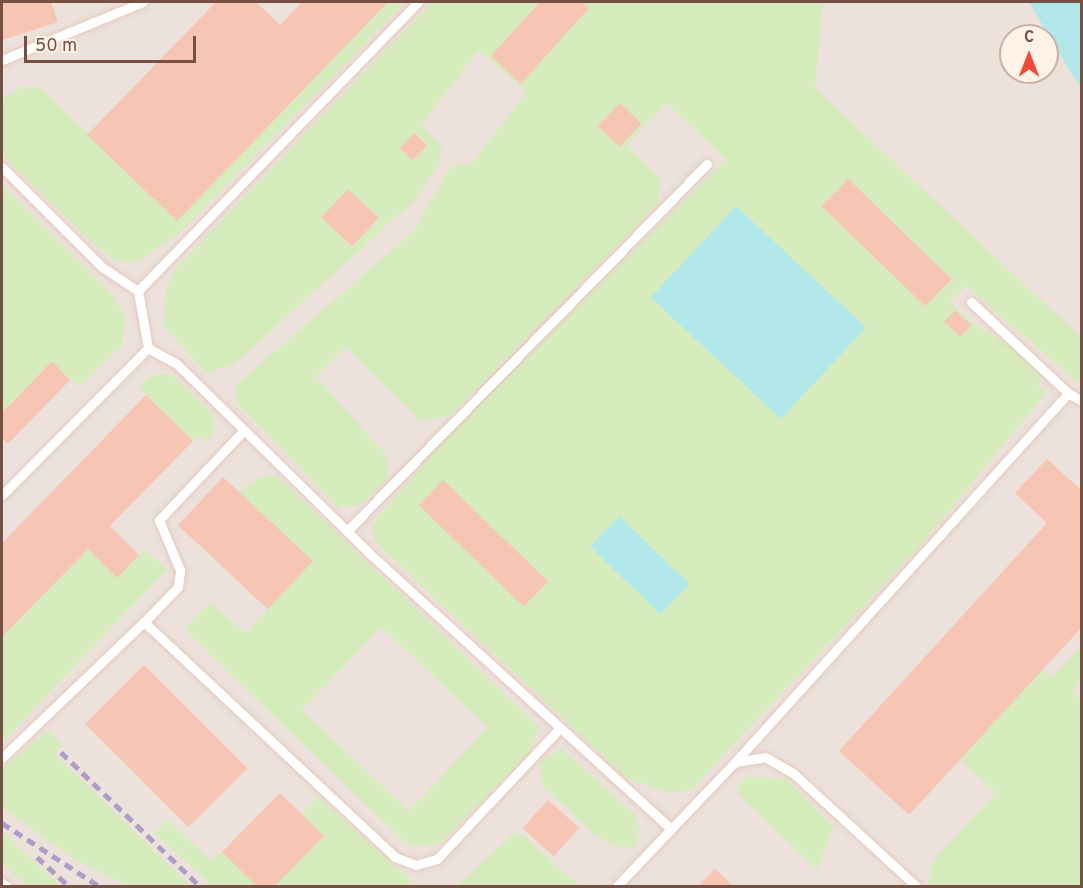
<!DOCTYPE html>
<html>
<head>
<meta charset="utf-8">
<style>
  body { margin:0 }
  #map { position:relative; width:1083px; height:888px; overflow:hidden; background:#feeedf; font-family:Overpass,sans-serif }
  div>[style] { position:absolute }
  .industrial>* { inset:0; background:#ece1db }
  .green>* { inset:0; background:#d7ecbd }
  .water>* { inset:0; background:#b2e8e9; transform-origin:0 0 }
  .building>* { inset:0; background:#f6c5b4; transform-origin:0 0 }
  .roads { filter:drop-shadow(0 0 2px #e5cabe) drop-shadow(0 0 2px #e5cabe) }
  .lane>* { height:9px; margin:-4.5px; padding:0 4.5px; transform-origin:4.5px; border-radius:4.5px; background:#fff }
  .rail>* { height:4.5px; margin-top:-2.25px; transform-origin:0; background:repeating-linear-gradient(90deg,#ae9ec7 0 9px,transparent 0 15px) }
  span { translate:-50% -50%; white-space:nowrap; text-align:center; line-height:1.15; -webkit-text-stroke:6px #fff2e7; paint-order:stroke }
  .frame { position:absolute; inset:0; border:3px solid #765045; pointer-events:none }
  .north { position:absolute; left:999px; top:24px; width:60px; height:60px; box-sizing:border-box; background:#fff2e7; border:2px solid #c8b1a6; border-radius:50%; rotate:0deg; font-size:16px; font-weight:700; line-height:24px; text-align:center; color:#765045 }
  .north::after { content:''; display:block; margin:auto; width:21px; height:27px; background:#f34939; clip-path:polygon(50% 0,100% 100%,50% 72%,0 100%) }
  .scale { position:absolute; left:24px; top:36px; width:172px; height:27px; box-sizing:border-box; border:3px solid #765045; border-top:0; padding-left:8px; font-size:18px; line-height:21px; white-space:nowrap; color:#765045; -webkit-text-stroke:4px #fff2e7; paint-order:stroke }
</style>
</head>
<body>
<div id="map">
  <div class="industrial">
    <i style="clip-path:polygon(evenodd,2px 2px,1081px 2px,1081px 886px,2px 886px,2px 2px,1011px 36px,1047px 36px,1047px 72px,1011px 72px,1011px 36px)"></i>
  </div>
  <div class="green">
    <i style="clip-path:polygon(388px 2px,406px 2px,178px 234px,136px 263px,115px 260px,103px 252px,2px 156px,2px 99px,22px 87px,40px 87px,177px 221px)"></i>
    <i style="clip-path:polygon(evenodd,432px 2px,540px 2px,491px 56px,521px 83px,589px 8px,582px 2px,823px 2px,815px 88px,1081px 337px,1081px 385px,966px 286px,950px 302px,975px 325px,1018px 349px,1044px 375px,1037px 384px,1047px 392px,919px 547px,691px 790px,669px 793px,625px 777px,376px 543px,371px 526px,444px 439px,726px 159px,667px 103px,627px 145px,659px 178px,659px 203px,450px 416px,421px 421px,346px 347px,316px 377px,387px 456px,387px 479px,361px 505px,338px 507px,238px 404px,235px 386px,414px 231px,449px 169px,462px 162px,469px 167px,527px 92px,479px 50px,421px 125px,442px 146px,440px 162px,415px 200px,233px 365px,206px 373px,163px 325px,167px 285px,178px 266px,432px 2px,620px 103px,642px 124px,619px 147px,598px 126px,620px 103px,432px 2px,415px 133px,427px 146px,413px 161px,400px 148px,415px 133px,432px 2px,848px 179px,951px 280px,925px 307px,821px 206px,848px 179px,432px 2px,348px 189px,379px 218px,352px 247px,321px 217px,348px 189px,432px 2px,443px 481px,547px 581px,523px 606px,419px 505px,443px 481px)"></i>
    <i style="clip-path:polygon(2px 184px,110px 292px,126px 318px,121px 346px,80px 387px,51px 362px,2px 413px)"></i>
    <i style="clip-path:polygon(171px 374px,211px 412px,215px 430px,206px 443px,199px 436px,193px 441px,139px 387px,152px 375px)"></i>
    <i style="clip-path:polygon(evenodd,265px 475px,278px 476px,539px 727px,531px 751px,439px 845px,409px 846px,184px 629px,210px 602px,245px 633px,313px 561px,239px 492px,265px 475px,381px 627px,488px 727px,409px 811px,302px 710px,381px 627px)"></i>
    <i style="clip-path:polygon(88px 549px,117px 578px,145px 549px,167px 569px,2px 743px,2px 637px)"></i>
    <i style="clip-path:polygon(1081px 646px,1081px 680px,1072px 692px,1082px 700px,1081px 886px,928px 886px,932px 862px,996px 793px,960px 759px,1042px 670px,1052px 678px)"></i>
    <i style="clip-path:polygon(48px 730px,63px 745px,55px 754px,191px 886px,128px 886px,74px 859px,2px 807px,2px 769px)"></i>
    <i style="clip-path:polygon(562px 749px,634px 814px,640px 831px,635px 847px,616px 847px,595px 835px,542px 785px,540px 762px)"></i>
    <i style="clip-path:polygon(747px 776px,786px 779px,833px 826px,817px 870px,739px 794px,737px 785px)"></i>
    <i style="clip-path:polygon(318px 796px,416px 885px,419px 886px,275px 886px,324px 836px,302px 814px)"></i>
    <i style="clip-path:polygon(168px 819px,211px 861px,222px 852px,257px 886px,213px 886px,154px 833px)"></i>
    <i style="clip-path:polygon(2px 831px,60px 886px,28px 886px,2px 862px)"></i>
    <i style="clip-path:polygon(514px 833px,523px 835px,579px 886px,457px 886px)"></i>
  </div>
  <div class="water">
    <i style="clip-path:polygon(1029px 2px,1081px 2px,1081px 86px,1071px 73px)"></i>
    <i style="left:736px;top:206px;width:178px;height:125px;rotate:43deg"></i>
    <i style="left:619px;top:516px;width:98px;height:42px;rotate:44deg"></i>
  </div>
  <div class="building">
    <i style="clip-path:polygon(2px 2px,51px 2px,58px 22px,2px 40px)"></i>
    <i style="clip-path:polygon(216px 2px,256px 2px,280px 25px,302px 2px,388px 2px,177px 221px,87px 135px)"></i>
    <i style="clip-path:polygon(540px 2px,582px 2px,589px 8px,521px 84px,491px 56px)"></i>
    <i style="left:620px;top:103px;width:30px;height:32px;rotate:44deg"></i>
    <i style="left:415px;top:133px;width:18px;height:21px;rotate:47deg"></i>
    <i style="left:848px;top:179px;width:144px;height:38px;rotate:44deg"></i>
    <i style="left:348px;top:189px;width:42px;height:39px;rotate:43deg"></i>
    <i style="left:955px;top:310px;width:22px;height:16px;rotate:43deg"></i>
    <i style="clip-path:polygon(52px 361px,70px 380px,8px 444px,2px 438px,2px 413px)"></i>
    <i style="clip-path:polygon(146px 395px,193px 441px,110px 526px,139px 555px,117px 578px,88px 549px,2px 637px,2px 543px)"></i>
    <i style="clip-path:polygon(1047px 459px,1082px 491px,1082px 627px,909px 815px,839px 751px,1047px 523px,1015px 493px)"></i>
    <i style="left:223px;top:477px;width:123px;height:66px;rotate:43deg"></i>
    <i style="left:443px;top:480px;width:146px;height:35px;rotate:44deg"></i>
    <i style="left:144px;top:665px;width:146px;height:83px;rotate:45deg"></i>
    <i style="clip-path:polygon(280px 793px,324px 836px,275px 886px,257px 886px,222px 852px)"></i>
    <i style="left:548px;top:800px;width:42px;height:38px;rotate:42deg"></i>
    <i style="clip-path:polygon(715px 869px,733px 886px,699px 886px)"></i>
  </div>
  <div class="roads">
    <div class="lane">
      <i style="left:2px;top:60px;width:152px;rotate:-22.4deg"></i>
      <i style="left:2px;top:167px;width:141px;rotate:45deg"></i>
      <i style="left:102px;top:267px;width:43px;rotate:33.7deg"></i>
      <i style="left:138px;top:291px;width:58px;rotate:80deg"></i>
      <i style="left:148px;top:348px;width:33px;rotate:29deg"></i>
      <i style="left:177px;top:364px;width:269px;rotate:44.5deg"></i>
      <i style="left:369px;top:553px;width:409px;rotate:42.4deg"></i>
      <i style="left:671px;top:829px;width:93px;rotate:-46.3deg"></i>
      <i style="left:735px;top:762px;width:30px;rotate:-9deg"></i>
      <i style="left:765px;top:757px;width:32px;rotate:30deg"></i>
      <i style="left:793px;top:773px;width:167px;rotate:42.6deg"></i>
      <i style="left:138px;top:291px;width:402px;rotate:-45.9deg"></i>
      <i style="left:1068px;top:393px;width:16px;rotate:30deg"></i>
      <i style="left:2px;top:495px;width:207px;rotate:-45.2deg"></i>
      <i style="left:347px;top:531px;width:514px;rotate:-45.55deg"></i>
      <i style="left:144px;top:622px;width:49px;rotate:-45.8deg"></i>
      <i style="left:178px;top:587px;width:17px;rotate:-83deg"></i>
      <i style="left:180px;top:570px;width:54px;rotate:-112.8deg"></i>
      <i style="left:159px;top:520px;width:124px;rotate:-46.6deg"></i>
      <i style="left:2px;top:758px;width:197px;rotate:-43.8deg"></i>
      <i style="left:144px;top:622px;width:344px;rotate:43.1deg"></i>
      <i style="left:395px;top:857px;width:22px;rotate:21deg"></i>
      <i style="left:416px;top:865px;width:22px;rotate:-16deg"></i>
      <i style="left:437px;top:859px;width:177px;rotate:-46.8deg"></i>
      <i style="left:735px;top:762px;width:497px;rotate:-47.9deg"></i>
      <i style="left:1068px;top:393px;width:133px;rotate:-136.8deg"></i>
      <i style="left:2px;top:883px;width:5px;rotate:37deg"></i>
      <i style="left:617px;top:886px;width:79px;rotate:-46.5deg"></i>
    </div>
  </div>
  <div class="rail">
    <i style="left:61px;top:752px;width:193px;rotate:44deg"></i>
    <i style="left:2px;top:823px;width:116px;rotate:33deg"></i>
    <i style="left:37px;top:857px;width:43px;rotate:42.2deg"></i>
  </div>
  <div class="frame"></div>
  <div class="north">С</div>
  <div class="scale">50 m</div>
</div>
</body>
</html>
